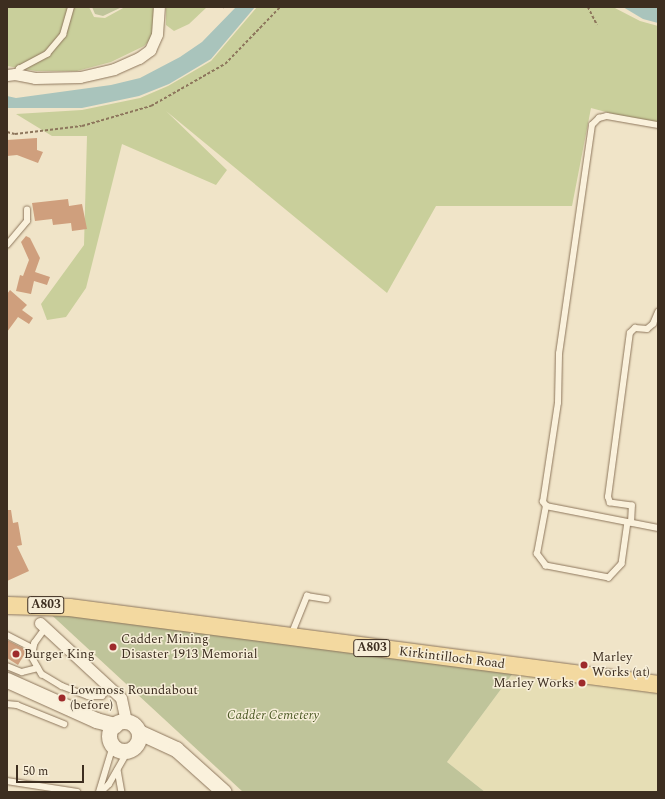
<!DOCTYPE html>
<html>
<head>
<meta charset="utf-8">
<style>
  body { margin:0 }
  #map { position:relative; width:665px; height:799px; overflow:hidden; background:#f0e4c8; font-family:Spectral,serif }
  div>[style] { position:absolute }
  .farmland>* { inset:0; background:#e6deb5 }
  .green>* { inset:0; background:#c9cf9b }
  .cemetery>* { inset:0; background:#bfc49a }
  .water>* { inset:0; background:#a9c4bc }
  .building>* { inset:0; background:#cf9f7d }
  .path>* { height:1.5px; margin-top:-0.75px; transform-origin:0; background:repeating-linear-gradient(90deg,#8d765c 0 3px,transparent 0 5px) }
  .roads { filter:drop-shadow(0 0 1px #8d765c) drop-shadow(0 0 1px #8d765c) }
  .service>* { height:5.5px; margin:-2.75px; padding:0 2.75px; transform-origin:2.75px; border-radius:2.75px; background:#faf1dc }
  .minor>* { height:11px; margin:-5.5px; padding:0 5.5px; transform-origin:5.5px; border-radius:5.5px; background:#faf1dc }
  .secondary>* { height:15px; margin:-7.5px; padding:0 7.5px; transform-origin:7.5px; border-radius:7.5px; background:#faf1dc }
  .secondary>.ring { margin:-7.5px; padding:0; box-sizing:content-box; background:none; border:15px solid #faf1dc; border-radius:50% }
  .primary>* { height:17px; margin:-8.5px; padding:0 8.5px; transform-origin:8.5px; border-radius:8.5px; background:#f3d9a0 }
  .dots>* { width:11px; height:11px; translate:-50% -50%; box-sizing:border-box; border:2px solid #f7eed8; border-radius:50% }
  span { translate:-50% -50%; white-space:nowrap; text-align:center; line-height:1.15; -webkit-text-stroke:3px #f7eed8; paint-order:stroke }
  .shield-label span { padding:1px 3px; background:#f7eed8; border:1px solid; border-radius:3px; -webkit-text-stroke-width:0 }
  .shield-label { font-size:12px; color:#3d2e20; font-weight:700 }
  .poi-label { font-size:13px; color:#3d2e20 }
  .left { translate:0 -50%; text-align:left }
  .right { translate:-100% -50%; text-align:right }
  .street-label { font-size:13px; color:#3d2e20 }
  .park-label { font-size:13px; color:#4d5a26; font-style:italic }
  .frame { position:absolute; inset:0; border:8px solid #3d2e20; pointer-events:none }
  .scale { position:absolute; left:16px; top:765px; width:68px; height:18px; box-sizing:border-box; border:2px solid #3d2e20; border-top:0; padding-left:5px; font-size:12px; line-height:14px; white-space:nowrap; color:#3d2e20; -webkit-text-stroke:3px #f7eed8; paint-order:stroke }
</style>
</head>
<body>
<div id="map">
  <div class="farmland">
    <i style="clip-path:polygon(516px 669px,658px 688px,658px 792px,485px 792px,447px 762px)"></i>
  </div>
  <div class="green">
    <i style="clip-path:polygon(7px 7px,89px 7px,94px 17px,105px 18px,125px 7px,150px 7px,157px 10px,156px 34px,144px 46px,111px 62px,77px 71px,36px 71px,7px 66px)"></i>
    <i style="clip-path:polygon(166px 7px,207px 7px,189px 24px,174px 31px,166px 25px)"></i>
    <i style="clip-path:polygon(257px 7px,613px 7px,640px 21px,658px 26px,658px 126px,591px 108px,572px 206px,436px 206px,387px 293px,166px 111px,227px 170px,216px 185px,122px 144px,86px 288px,66px 317px,47px 320px,41px 304px,84px 245px,87px 136px,52px 136px,16px 114px,82px 110px,140px 98px,168px 86px,211px 61px)"></i>
  </div>
  <div class="cemetery">
    <i style="clip-path:polygon(92px 7px,122px 7px,103px 16px,95px 14px)"></i>
    <i style="clip-path:polygon(44px 608px,516px 669px,447px 762px,485px 792px,243px 792px)"></i>
  </div>
  <div class="water">
    <i style="clip-path:polygon(236px 7px,255px 7px,211px 59px,169px 84px,139px 96px,82px 108px,7px 108px,7px 96px,16px 98px,111px 85px,140px 78px,180px 57px,202px 42px)"></i>
    <i style="clip-path:polygon(623px 7px,658px 7px,658px 23px,643px 19px)"></i>
  </div>
  <div class="building">
    <i style="clip-path:polygon(37px 138px,37px 150px,43px 152px,38px 163px,17px 155px,7px 156px,7px 140px)"></i>
    <i style="clip-path:polygon(68px 199px,69px 206px,82px 204px,87px 229px,72px 231px,71px 223px,53px 225px,52px 219px,35px 221px,32px 203px)"></i>
    <i style="clip-path:polygon(26px 236px,30px 238px,40px 258px,35px 272px,50px 277px,47px 285px,34px 281px,31px 294px,16px 291px,20px 275px,23px 276px,29px 260px,21px 242px)"></i>
    <i style="clip-path:polygon(10px 290px,27px 305px,22px 310px,33px 318px,29px 324px,18px 317px,7px 332px,7px 294px)"></i>
    <i style="clip-path:polygon(7px 510px,11px 510px,13px 523px,18px 522px,22px 545px,17px 546px,29px 571px,7px 581px)"></i>
    <i style="clip-path:polygon(7px 640px,27px 650px,18px 665px,7px 658px)"></i>
  </div>
  <div class="path">
    <i style="left:588px;top:7px;width:20px;rotate:63deg"></i>
    <i style="left:222px;top:8px;width:1px;rotate:-45deg"></i>
    <i style="left:7px;top:132px;width:8px;rotate:14deg"></i>
    <i style="left:15px;top:134px;width:67px;rotate:-6.8deg"></i>
    <i style="left:82px;top:126px;width:72px;rotate:-16.2deg"></i>
    <i style="left:151px;top:106px;width:85px;rotate:-29.6deg"></i>
    <i style="left:225px;top:64px;width:79px;rotate:-46deg"></i>
  </div>
  <div class="roads">
    <div class="service">
      <i style="left:16px;top:74px;width:6px;rotate:-59deg"></i>
      <i style="left:19px;top:69px;width:32px;rotate:-28deg"></i>
      <i style="left:47px;top:54px;width:25px;rotate:-50deg"></i>
      <i style="left:63px;top:35px;width:29px;rotate:-74deg"></i>
      <i style="left:7px;top:245px;width:31px;rotate:-50deg"></i>
      <i style="left:27px;top:221px;width:11px;rotate:-90deg"></i>
      <i style="left:546px;top:506px;width:5px;rotate:-127deg"></i>
      <i style="left:543px;top:502px;width:100px;rotate:-81.4deg"></i>
      <i style="left:558px;top:403px;width:49px;rotate:-88.8deg"></i>
      <i style="left:559px;top:354px;width:231px;rotate:-81.8deg"></i>
      <i style="left:592px;top:125px;width:10px;rotate:-45deg"></i>
      <i style="left:599px;top:118px;width:8px;rotate:-14deg"></i>
      <i style="left:607px;top:116px;width:52px;rotate:10deg"></i>
      <i style="left:628px;top:522px;width:42px;rotate:98.1deg"></i>
      <i style="left:622px;top:564px;width:19px;rotate:133deg"></i>
      <i style="left:609px;top:578px;width:64px;rotate:-169.2deg"></i>
      <i style="left:546px;top:566px;width:15px;rotate:-127deg"></i>
      <i style="left:537px;top:554px;width:49px;rotate:-79.4deg"></i>
      <i style="left:546px;top:506px;width:114px;rotate:11.1deg"></i>
      <i style="left:631px;top:523px;width:17px;rotate:-87deg"></i>
      <i style="left:632px;top:506px;width:22px;rotate:-172deg"></i>
      <i style="left:610px;top:503px;width:6px;rotate:-108deg"></i>
      <i style="left:608px;top:497px;width:165px;rotate:-82.4deg"></i>
      <i style="left:630px;top:333px;width:7px;rotate:-45deg"></i>
      <i style="left:635px;top:328px;width:12px;rotate:5deg"></i>
      <i style="left:647px;top:329px;width:8px;rotate:-40deg"></i>
      <i style="left:653px;top:324px;width:13px;rotate:-67deg"></i>
      <i style="left:46px;top:628px;width:19px;rotate:126deg"></i>
      <i style="left:35px;top:643px;width:14px;rotate:102deg"></i>
      <i style="left:32px;top:657px;width:20px;rotate:60deg"></i>
      <i style="left:42px;top:674px;width:23px;rotate:31deg"></i>
      <i style="left:62px;top:686px;width:28px;rotate:21deg"></i>
      <i style="left:88px;top:696px;width:14px"></i>
      <i style="left:102px;top:696px;width:12px;rotate:-48deg"></i>
      <i style="left:292px;top:633px;width:40px;rotate:-68deg"></i>
      <i style="left:307px;top:596px;width:20px;rotate:9deg"></i>
      <i style="left:7px;top:635px;width:29px;rotate:27deg"></i>
      <i style="left:7px;top:666px;width:16px;rotate:22deg"></i>
      <i style="left:22px;top:672px;width:16px;rotate:-14deg"></i>
      <i style="left:7px;top:704px;width:10px;rotate:6deg"></i>
      <i style="left:17px;top:705px;width:51px;rotate:22deg"></i>
      <i style="left:118px;top:770px;width:22px;rotate:80deg"></i>
      <i style="left:7px;top:781px;width:71px;rotate:8.9deg"></i>
      <i style="left:99px;top:792px;width:48px;rotate:-73.1deg"></i>
      <i style="left:101px;top:792px;width:11px;rotate:-45deg"></i>
      <i style="left:109px;top:784px;width:38px;rotate:-60deg"></i>
    </div>
    <div class="minor">
      <i style="left:7px;top:75px;width:8px;rotate:-7deg"></i>
      <i style="left:15px;top:74px;width:20px;rotate:11deg"></i>
      <i style="left:35px;top:78px;width:45px;rotate:-1.3deg"></i>
      <i style="left:80px;top:77px;width:35px;rotate:-13deg"></i>
      <i style="left:114px;top:69px;width:27px;rotate:-24deg"></i>
      <i style="left:139px;top:58px;width:14px;rotate:-36deg"></i>
      <i style="left:150px;top:50px;width:17px;rotate:-66deg"></i>
      <i style="left:157px;top:34px;width:27px;rotate:-86deg"></i>
      <i style="left:40px;top:623px;width:110px;rotate:42.8deg"></i>
      <i style="left:121px;top:698px;width:25px;rotate:78deg"></i>
    </div>
    <div class="secondary">
      <i style="left:7px;top:680px;width:98px;rotate:24.2deg"></i>
      <i style="left:96px;top:720px;width:20px;rotate:15deg"></i>
      <i class="ring" style="left:109px;top:721px;width:15px;height:15px"></i>
      <i style="left:139px;top:732px;width:41px;rotate:24.7deg"></i>
      <i style="left:176px;top:749px;width:64px;rotate:41.9deg"></i>
    </div>
    <div class="primary">
      <i style="left:7px;top:605px;width:62px;rotate:1.8deg"></i>
      <i style="left:69px;top:607px;width:594px;rotate:7.45deg"></i>
    </div>
  </div>
  <div class="dots">
    <i style="left:113px;top:647px;background:#9e2a2b"></i>
    <i style="left:16px;top:654px;background:#9e2a2b"></i>
    <i style="left:584px;top:665px;background:#9e2a2b"></i>
    <i style="left:582px;top:683px;background:#9e2a2b"></i>
    <i style="left:62px;top:698px;background:#9e2a2b"></i>
  </div>
  <div class="shield-label">
    <span style="left:46px;top:605px">A803</span>
    <span style="left:372px;top:648px">A803</span>
  </div>
  <div class="poi-label">
    <span class="left" style="left:121px;top:647px">Cadder Mining<br>Disaster 1913 Memorial</span>
    <span class="left" style="left:24px;top:654px">Burger King</span>
    <span class="left" style="left:592px;top:665px">Marley<br>Works (at)</span>
    <span class="right" style="left:574px;top:683px">Marley Works</span>
    <span class="left" style="left:70px;top:698px">Lowmoss Roundabout<br>(before)</span>
  </div>
  <div class="street-label">
    <span style="left:452px;top:658px;rotate:7deg">Kirkintilloch Road</span>
  </div>
  <div class="park-label">
    <span style="left:273px;top:715px">Cadder Cemetery</span>
  </div>
  <div class="frame"></div>
  <div class="scale">50 m</div>
</div>
</body>
</html>
